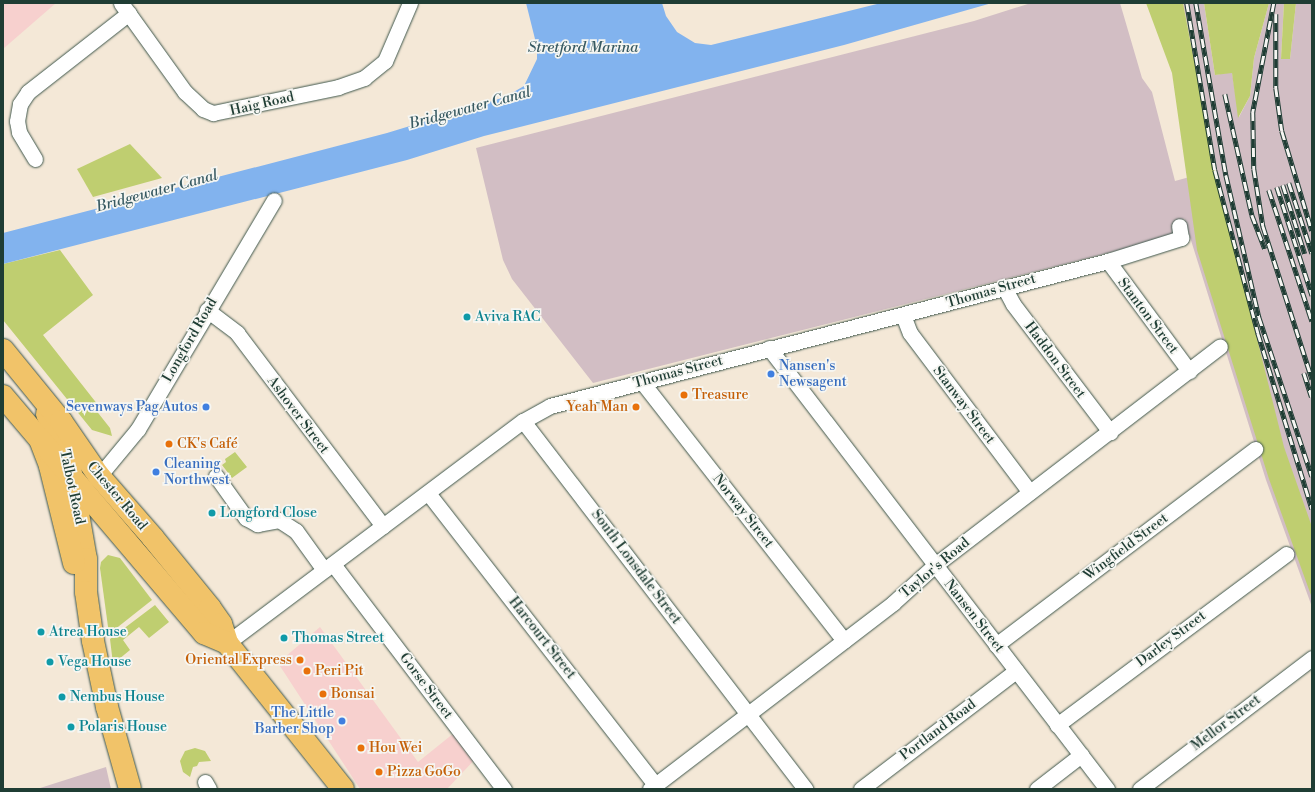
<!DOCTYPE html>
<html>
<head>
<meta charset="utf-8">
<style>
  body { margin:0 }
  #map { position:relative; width:1315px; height:792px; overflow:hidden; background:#f4e8d7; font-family:"Libre Bodoni",serif }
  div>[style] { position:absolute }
  .built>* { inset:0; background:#f7d0ce }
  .industrial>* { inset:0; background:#d2bec4 }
  .green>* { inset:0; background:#bfce70 }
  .water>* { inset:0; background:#82b3ee }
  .roads { filter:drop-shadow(0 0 1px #3f574c) drop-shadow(0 0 1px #3f574c) }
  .minor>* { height:15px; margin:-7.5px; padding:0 7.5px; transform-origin:7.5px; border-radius:7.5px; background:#fff }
  .primary>* { height:22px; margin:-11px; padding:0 11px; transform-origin:11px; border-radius:11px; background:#f1c369 }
  .trunk>* { height:22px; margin:-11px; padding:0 11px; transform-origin:11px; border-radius:11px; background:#f1c369 }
  .rail>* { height:4.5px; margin-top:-2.25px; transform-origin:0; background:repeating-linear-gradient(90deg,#f6f6f2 0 9px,#1f3d34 0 18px); box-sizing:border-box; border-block:1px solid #1f3d34 }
  .dots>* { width:11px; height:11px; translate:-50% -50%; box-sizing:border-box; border:2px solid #f6f6f2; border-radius:50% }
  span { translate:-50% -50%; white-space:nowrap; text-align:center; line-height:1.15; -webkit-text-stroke:3.5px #f6f6f2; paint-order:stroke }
  .street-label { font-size:14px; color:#1f3d34 }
  .culture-label { font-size:14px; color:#0d838f }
  .left { translate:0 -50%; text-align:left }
  .shop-label { font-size:14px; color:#366cbe }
  .right { translate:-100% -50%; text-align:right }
  .food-label { font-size:14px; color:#c56008 }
  .water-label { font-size:15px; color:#385a62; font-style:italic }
  .frame { position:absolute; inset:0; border:4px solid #1f3d34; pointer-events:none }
</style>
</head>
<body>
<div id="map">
  <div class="built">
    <i style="clip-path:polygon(3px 3px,56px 3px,3px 49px)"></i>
    <i style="clip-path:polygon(320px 627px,418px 762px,459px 729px,479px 755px,447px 789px,360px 789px,278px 663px)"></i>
  </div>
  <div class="industrial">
    <i style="clip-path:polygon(1031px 3px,1120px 3px,1142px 78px,1152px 92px,1175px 181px,1215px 170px,1183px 3px,1204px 3px,1215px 75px,1232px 72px,1239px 117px,1250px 96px,1254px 58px,1269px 3px,1284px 3px,1281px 59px,1290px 59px,1296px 3px,1312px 3px,1312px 607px,1266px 480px,1184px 218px,1181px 228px,1175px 236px,593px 383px,512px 279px,503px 260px,476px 148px,974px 21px)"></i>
    <i style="clip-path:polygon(106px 767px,111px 789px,37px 789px)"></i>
  </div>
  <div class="green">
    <i style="clip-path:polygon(1146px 3px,1183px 3px,1215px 170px,1284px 447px,1312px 527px,1312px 598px,1269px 479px,1197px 250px,1172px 73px)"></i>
    <i style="clip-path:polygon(1204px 3px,1269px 3px,1254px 58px,1250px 96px,1238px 118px,1232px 73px,1215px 75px)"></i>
    <i style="clip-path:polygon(1284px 3px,1296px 3px,1290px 59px,1281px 59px)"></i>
    <i style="clip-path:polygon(130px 144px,162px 178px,93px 197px,77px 169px)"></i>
    <i style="clip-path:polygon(60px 250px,93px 295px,43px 335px,98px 405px,95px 409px,110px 428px,112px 436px,92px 430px,3px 320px,3px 264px)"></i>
    <i style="clip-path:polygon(235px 452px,247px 467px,232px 478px,222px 465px,226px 462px,225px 459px)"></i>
    <i style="clip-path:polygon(108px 555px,120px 558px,152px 600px,109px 634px,100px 568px,101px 562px)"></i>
    <i style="clip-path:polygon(155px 605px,169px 622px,149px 638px,139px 627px,123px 640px,130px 650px,113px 664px,110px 639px)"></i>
    <i style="clip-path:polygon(195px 748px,205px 751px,211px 761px,199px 762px,197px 766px,193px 767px,190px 777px,183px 772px,180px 761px,185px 751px)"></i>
  </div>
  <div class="water">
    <i style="clip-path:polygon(526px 3px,662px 3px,666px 16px,677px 32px,695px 43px,711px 45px,881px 3px,992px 3px,844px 45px,484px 136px,407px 160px,3px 264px,3px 233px,387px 133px,505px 97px,524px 86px,537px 59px,537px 47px)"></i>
  </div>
  <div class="roads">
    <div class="minor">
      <i style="left:121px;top:3px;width:110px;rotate:54.3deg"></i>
      <i style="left:185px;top:92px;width:25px;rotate:43deg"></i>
      <i style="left:203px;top:109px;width:11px;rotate:22deg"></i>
      <i style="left:213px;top:113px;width:128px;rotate:-11.7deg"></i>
      <i style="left:338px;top:87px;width:28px;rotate:-19deg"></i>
      <i style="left:364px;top:78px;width:27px;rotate:-39deg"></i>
      <i style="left:385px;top:61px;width:63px;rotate:-66.7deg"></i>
      <i style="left:35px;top:159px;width:31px;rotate:-121deg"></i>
      <i style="left:19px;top:132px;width:11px;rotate:-100deg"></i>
      <i style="left:17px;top:121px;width:17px;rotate:-80deg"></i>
      <i style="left:20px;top:104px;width:14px;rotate:-56deg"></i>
      <i style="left:28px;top:92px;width:128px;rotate:-38deg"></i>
      <i style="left:1108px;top:261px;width:137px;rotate:53.6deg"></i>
      <i style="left:1004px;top:287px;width:19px;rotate:62deg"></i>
      <i style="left:1013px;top:304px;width:161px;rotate:52.8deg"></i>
      <i style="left:207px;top:310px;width:38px;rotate:37deg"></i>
      <i style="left:237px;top:333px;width:242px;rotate:52.9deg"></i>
      <i style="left:903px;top:315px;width:19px;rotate:69deg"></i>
      <i style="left:910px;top:333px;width:199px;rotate:53deg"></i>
      <i style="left:769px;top:348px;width:556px;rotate:52.53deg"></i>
      <i style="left:642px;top:382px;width:328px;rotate:52deg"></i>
      <i style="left:523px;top:421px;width:464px;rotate:52.5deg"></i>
      <i style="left:99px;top:476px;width:61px;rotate:-50.3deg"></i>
      <i style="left:138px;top:429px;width:266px;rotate:-59.3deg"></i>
      <i style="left:216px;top:476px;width:52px;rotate:54.5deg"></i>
      <i style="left:246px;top:518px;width:13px;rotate:29deg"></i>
      <i style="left:257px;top:524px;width:22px;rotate:-10deg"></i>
      <i style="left:279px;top:520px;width:20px;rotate:33deg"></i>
      <i style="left:296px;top:531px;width:48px;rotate:54.3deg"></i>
      <i style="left:428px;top:493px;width:370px;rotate:52.1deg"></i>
      <i style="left:333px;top:564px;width:283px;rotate:52.8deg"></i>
      <i style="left:227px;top:643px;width:370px;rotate:-36.9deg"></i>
      <i style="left:523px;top:421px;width:31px;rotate:-29deg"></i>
      <i style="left:550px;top:406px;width:577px;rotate:-14.57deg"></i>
      <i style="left:1108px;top:261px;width:77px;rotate:-17.5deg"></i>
      <i style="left:1181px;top:238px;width:12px;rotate:-99deg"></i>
      <i style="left:996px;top:645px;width:325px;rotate:-37.1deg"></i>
      <i style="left:1057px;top:725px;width:286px;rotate:-36.7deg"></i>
      <i style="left:205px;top:782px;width:8px;rotate:60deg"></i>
      <i style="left:650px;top:789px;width:306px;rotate:-37.4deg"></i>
      <i style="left:893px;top:603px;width:57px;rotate:-42.1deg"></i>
      <i style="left:935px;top:565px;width:359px;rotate:-37.5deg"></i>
      <i style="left:861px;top:789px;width:195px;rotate:-37.3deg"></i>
      <i style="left:1037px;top:789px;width:56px;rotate:-37.7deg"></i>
      <i style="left:1140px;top:789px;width:216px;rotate:-37.3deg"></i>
    </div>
    <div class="primary">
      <i style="left:47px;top:414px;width:37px;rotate:63deg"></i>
      <i style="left:64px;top:447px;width:16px;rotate:72deg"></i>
      <i style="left:69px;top:462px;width:98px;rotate:80.1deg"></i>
      <i style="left:86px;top:559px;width:33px;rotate:90deg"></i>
      <i style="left:86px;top:592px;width:49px;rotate:81.9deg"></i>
      <i style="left:93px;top:641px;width:67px;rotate:78deg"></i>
      <i style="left:107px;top:707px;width:85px;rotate:74.3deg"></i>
      <i style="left:41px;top:442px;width:26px;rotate:69deg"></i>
      <i style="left:50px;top:466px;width:100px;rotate:76.1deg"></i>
    </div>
    <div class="trunk">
      <i style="left:3px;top:350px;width:92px;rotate:50.8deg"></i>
      <i style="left:61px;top:421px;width:67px;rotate:55.4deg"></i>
      <i style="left:99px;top:476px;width:82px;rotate:48.9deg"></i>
      <i style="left:153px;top:538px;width:90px;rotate:50.8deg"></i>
      <i style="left:210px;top:608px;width:19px;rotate:55deg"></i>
      <i style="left:221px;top:624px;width:20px;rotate:72deg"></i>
      <i style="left:227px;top:643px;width:186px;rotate:51.5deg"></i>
      <i style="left:3px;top:396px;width:311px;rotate:49.7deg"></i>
      <i style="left:204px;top:633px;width:25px;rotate:23deg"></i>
    </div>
  </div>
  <div class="rail">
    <i style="left:1187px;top:3px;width:169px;rotate:80.5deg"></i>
    <i style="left:1215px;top:170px;width:169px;rotate:75.2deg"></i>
    <i style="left:1258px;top:333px;width:184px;rotate:72.9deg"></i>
    <i style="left:1196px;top:3px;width:175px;rotate:80.1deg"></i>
    <i style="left:1226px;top:175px;width:146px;rotate:76.9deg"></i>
    <i style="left:1259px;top:317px;width:168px;rotate:71.6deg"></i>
    <i style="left:1274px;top:3px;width:111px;rotate:100.9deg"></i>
    <i style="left:1253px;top:112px;width:57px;rotate:89deg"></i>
    <i style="left:1254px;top:169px;width:58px;rotate:81deg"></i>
    <i style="left:1263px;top:226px;width:161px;rotate:72.2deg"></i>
    <i style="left:1276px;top:14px;width:74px;rotate:90deg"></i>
    <i style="left:1276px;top:88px;width:43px;rotate:82.1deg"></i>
    <i style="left:1282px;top:131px;width:104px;rotate:73.3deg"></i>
    <i style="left:1225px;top:94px;width:124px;rotate:77.4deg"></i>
    <i style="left:1252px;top:215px;width:36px;rotate:69deg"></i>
    <i style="left:1289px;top:183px;width:74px;rotate:71.8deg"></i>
    <i style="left:1283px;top:185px;width:72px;rotate:72.3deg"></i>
    <i style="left:1277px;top:187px;width:114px;rotate:72deg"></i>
    <i style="left:1269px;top:190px;width:138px;rotate:71.8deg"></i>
    <i style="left:1304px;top:373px;width:25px;rotate:72deg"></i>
  </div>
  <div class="dots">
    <i style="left:467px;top:317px;background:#0f9aa8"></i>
    <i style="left:771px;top:374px;background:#3f7fe0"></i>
    <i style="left:684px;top:395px;background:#e8710a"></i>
    <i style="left:206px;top:407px;background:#3f7fe0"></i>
    <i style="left:636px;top:407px;background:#e8710a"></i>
    <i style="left:169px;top:444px;background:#e8710a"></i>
    <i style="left:156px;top:472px;background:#3f7fe0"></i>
    <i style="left:212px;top:513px;background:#0f9aa8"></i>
    <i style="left:41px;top:632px;background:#0f9aa8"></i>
    <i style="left:284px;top:638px;background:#0f9aa8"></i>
    <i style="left:300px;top:660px;background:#e8710a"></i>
    <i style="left:50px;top:662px;background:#0f9aa8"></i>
    <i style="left:307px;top:671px;background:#e8710a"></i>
    <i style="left:323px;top:694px;background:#e8710a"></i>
    <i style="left:62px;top:697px;background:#0f9aa8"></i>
    <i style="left:342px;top:721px;background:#3f7fe0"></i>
    <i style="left:71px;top:727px;background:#0f9aa8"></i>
    <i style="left:361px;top:748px;background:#e8710a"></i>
    <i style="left:379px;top:772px;background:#e8710a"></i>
  </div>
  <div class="street-label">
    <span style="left:262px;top:104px;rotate:-13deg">Haig Road</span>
    <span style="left:991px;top:291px;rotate:-16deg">Thomas Street</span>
    <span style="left:1148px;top:316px;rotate:53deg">Stanton Street</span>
    <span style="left:190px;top:340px;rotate:-60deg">Longford Road</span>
    <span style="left:1055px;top:360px;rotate:53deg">Haddon Street</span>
    <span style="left:678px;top:372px;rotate:-15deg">Thomas Street</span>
    <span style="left:964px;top:405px;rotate:53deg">Stanway Street</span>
    <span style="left:298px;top:415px;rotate:53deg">Ashover Street</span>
    <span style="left:72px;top:487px;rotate:78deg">Talbot Road</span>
    <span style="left:117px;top:496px;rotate:50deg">Chester Road</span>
    <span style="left:743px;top:511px;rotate:52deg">Norway Street</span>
    <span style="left:1126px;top:547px;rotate:-37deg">Wingfield Street</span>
    <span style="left:636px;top:567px;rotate:53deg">South Lonsdale Street</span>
    <span style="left:935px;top:568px;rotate:-40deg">Taylor's Road</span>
    <span style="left:974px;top:616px;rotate:52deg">Nansen Street</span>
    <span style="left:542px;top:638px;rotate:52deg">Harcourt Street</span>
    <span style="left:1171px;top:639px;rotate:-37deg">Darley Street</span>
    <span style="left:426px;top:686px;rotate:53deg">Gorse Street</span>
    <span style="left:1226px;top:723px;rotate:-37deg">Mellor Street</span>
    <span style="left:938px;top:730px;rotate:-37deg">Portland Road</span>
  </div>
  <div class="culture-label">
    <span class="left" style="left:475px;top:317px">Aviva RAC</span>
    <span class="left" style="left:220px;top:513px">Longford Close</span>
    <span class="left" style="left:49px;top:632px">Atrea House</span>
    <span class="left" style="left:292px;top:638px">Thomas Street</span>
    <span class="left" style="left:58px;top:662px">Vega House</span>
    <span class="left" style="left:70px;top:697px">Nembus House</span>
    <span class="left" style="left:79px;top:727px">Polaris House</span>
  </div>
  <div class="shop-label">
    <span class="left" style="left:779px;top:374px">Nansen's<br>Newsagent</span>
    <span class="right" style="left:198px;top:407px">Sevenways Pag Autos</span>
    <span class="left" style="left:164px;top:472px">Cleaning<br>Northwest</span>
    <span class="right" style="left:334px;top:721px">The Little<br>Barber Shop</span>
  </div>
  <div class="food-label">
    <span class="left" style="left:692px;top:395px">Treasure</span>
    <span class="right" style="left:628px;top:407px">Yeah Man</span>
    <span class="left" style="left:177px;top:444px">CK's Café</span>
    <span class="right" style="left:292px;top:660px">Oriental Express</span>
    <span class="left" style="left:315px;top:671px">Peri Pit</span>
    <span class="left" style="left:331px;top:694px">Bonsai</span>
    <span class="left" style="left:369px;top:748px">Hou Wei</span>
    <span class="left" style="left:387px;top:772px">Pizza GoGo</span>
  </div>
  <div class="water-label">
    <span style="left:583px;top:48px">Stretford Marina</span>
    <span style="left:470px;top:108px;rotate:-15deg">Bridgewater Canal</span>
    <span style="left:157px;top:191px;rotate:-15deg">Bridgewater Canal</span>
  </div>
  <div class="frame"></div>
</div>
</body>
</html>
